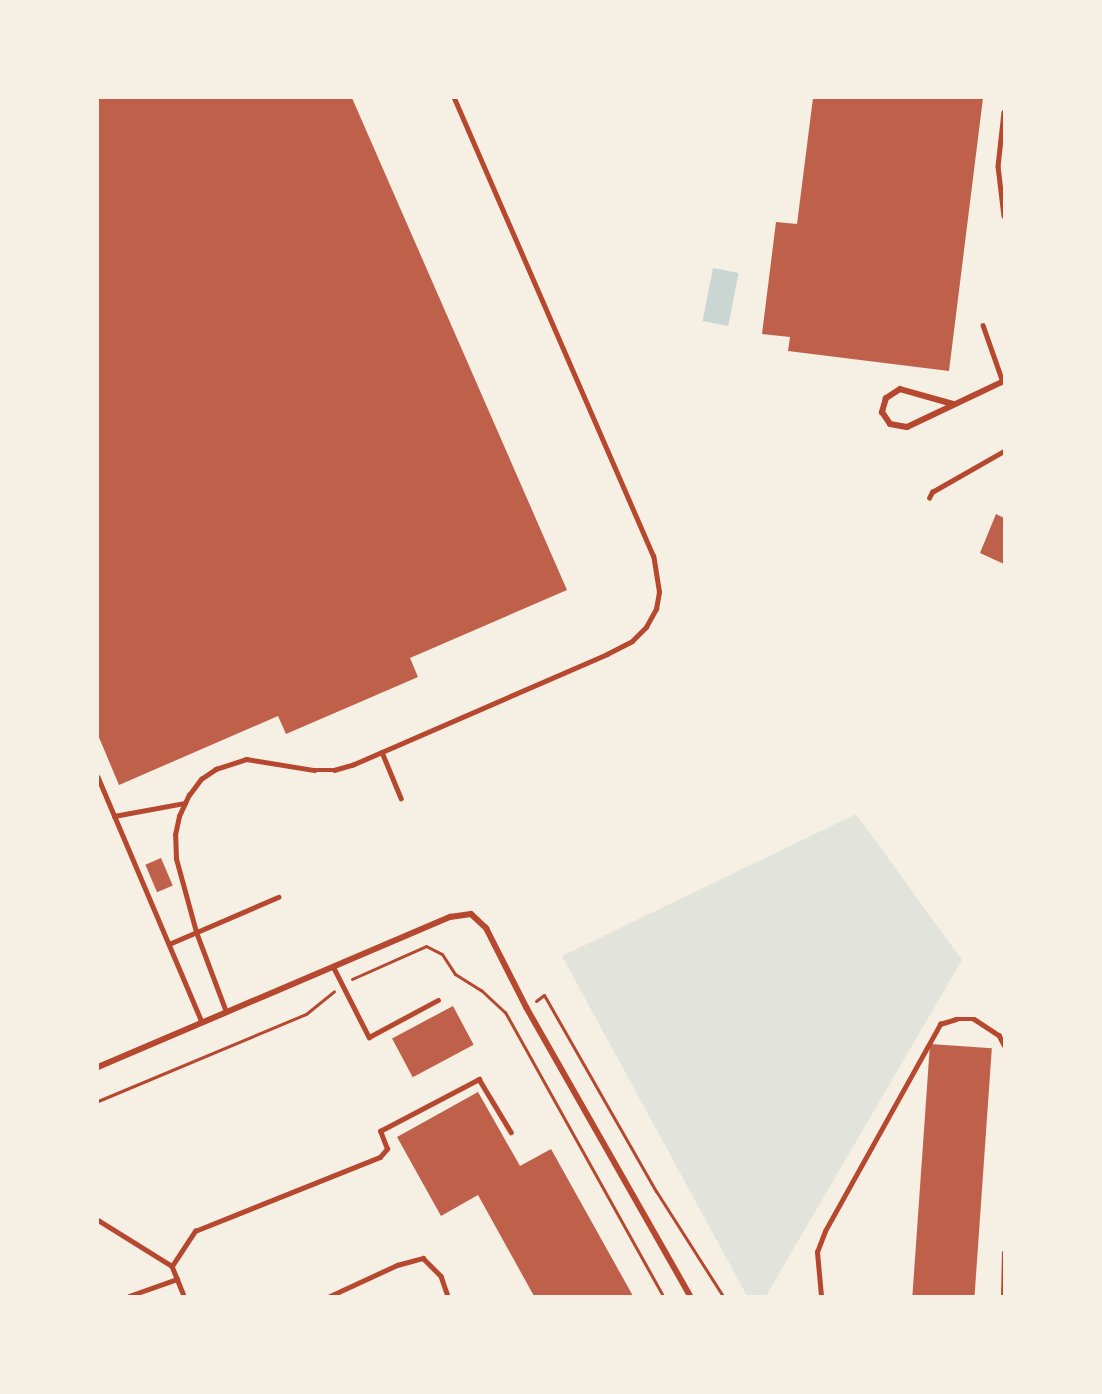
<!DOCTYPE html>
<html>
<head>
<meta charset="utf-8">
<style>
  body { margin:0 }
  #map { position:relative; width:1102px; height:1394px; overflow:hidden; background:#f6efe4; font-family:Karla,sans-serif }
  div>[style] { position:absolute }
  .green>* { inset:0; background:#e2e4dc }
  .water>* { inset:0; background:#c9d6d2; transform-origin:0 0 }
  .building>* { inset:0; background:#bf614a; transform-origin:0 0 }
  .path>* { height:3px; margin:-1.5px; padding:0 1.5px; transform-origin:1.5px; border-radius:1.5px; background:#b5482f }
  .service>* { height:4.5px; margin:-2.25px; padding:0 2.25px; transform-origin:2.25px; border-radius:2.25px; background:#b5482f }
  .minor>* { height:6px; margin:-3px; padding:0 3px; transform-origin:3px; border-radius:3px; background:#b5482f }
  span { translate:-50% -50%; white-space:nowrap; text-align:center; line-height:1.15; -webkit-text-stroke:5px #f6efe4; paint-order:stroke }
  .frame { position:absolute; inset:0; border:99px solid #f6efe4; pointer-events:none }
</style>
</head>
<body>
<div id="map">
  <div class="green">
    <i style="clip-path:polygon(856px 814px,962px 960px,766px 1296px,747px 1296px,562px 956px)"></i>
  </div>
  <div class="water">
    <i style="left:713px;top:268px;width:26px;height:54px;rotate:11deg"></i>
  </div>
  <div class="building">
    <i style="clip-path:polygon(98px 98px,352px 98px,567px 590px,410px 658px,418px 677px,286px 734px,278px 716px,119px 785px,98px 735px)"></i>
    <i style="clip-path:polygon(813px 98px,983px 98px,949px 371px,788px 351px,790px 337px,762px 334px,776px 222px,797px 224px)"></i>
    <i style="clip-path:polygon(996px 514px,1004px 518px,1004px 564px,980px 553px)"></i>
    <i style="left:161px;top:858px;width:30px;height:17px;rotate:67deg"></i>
    <i style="left:453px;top:1006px;width:44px;height:69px;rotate:62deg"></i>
    <i style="left:930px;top:1044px;width:62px;height:252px;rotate:4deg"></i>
    <i style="clip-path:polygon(478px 1092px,520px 1166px,551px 1149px,633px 1296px,534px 1296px,478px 1195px,441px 1216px,397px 1137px)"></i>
  </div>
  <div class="path">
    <i style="left:352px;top:979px;width:81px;rotate:-24deg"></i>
    <i style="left:426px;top:946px;width:18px;rotate:27deg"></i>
    <i style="left:442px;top:954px;width:24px;rotate:57deg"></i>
    <i style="left:455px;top:974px;width:31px;rotate:32deg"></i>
    <i style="left:481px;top:990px;width:33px;rotate:43deg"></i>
    <i style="left:505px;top:1012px;width:325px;rotate:60.9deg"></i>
    <i style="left:536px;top:1001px;width:10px;rotate:-37deg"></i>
    <i style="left:544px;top:995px;width:226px;rotate:60.3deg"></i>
    <i style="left:656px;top:1191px;width:125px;rotate:57.5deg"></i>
    <i style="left:98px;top:1101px;width:225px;rotate:-22.7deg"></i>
    <i style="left:306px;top:1014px;width:36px;rotate:-39deg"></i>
  </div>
  <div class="service">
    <i style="left:1004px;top:112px;width:54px;rotate:96.3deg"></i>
    <i style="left:998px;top:166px;width:50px;rotate:83.2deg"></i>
    <i style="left:983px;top:325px;width:60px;rotate:70.7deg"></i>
    <i style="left:929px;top:498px;width:7px;rotate:-63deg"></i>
    <i style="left:932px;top:492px;width:83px;rotate:-29.7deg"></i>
    <i style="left:382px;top:752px;width:50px;rotate:67.6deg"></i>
    <i style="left:98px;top:777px;width:266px;rotate:67deg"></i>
    <i style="left:114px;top:816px;width:72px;rotate:-10.4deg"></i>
    <i style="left:169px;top:944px;width:119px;rotate:-23.3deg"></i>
    <i style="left:333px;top:966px;width:80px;rotate:63.1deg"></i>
    <i style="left:369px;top:1037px;width:78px;rotate:-28.2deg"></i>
    <i style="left:226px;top:1012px;width:85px;rotate:-110.6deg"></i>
    <i style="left:196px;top:932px;width:76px;rotate:-105.3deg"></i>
    <i style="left:176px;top:859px;width:24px;rotate:-92deg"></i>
    <i style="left:175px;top:835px;width:19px;rotate:-78deg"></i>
    <i style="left:179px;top:816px;width:23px;rotate:-65deg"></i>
    <i style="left:189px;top:795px;width:20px;rotate:-53deg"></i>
    <i style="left:201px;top:779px;width:18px;rotate:-34deg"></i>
    <i style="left:216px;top:769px;width:32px;rotate:-18deg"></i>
    <i style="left:246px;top:759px;width:69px;rotate:9.2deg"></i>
    <i style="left:314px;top:770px;width:20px"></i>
    <i style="left:334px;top:770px;width:19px;rotate:-16deg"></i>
    <i style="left:352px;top:765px;width:278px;rotate:-23.5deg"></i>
    <i style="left:607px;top:654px;width:28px;rotate:-27deg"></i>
    <i style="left:632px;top:641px;width:20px;rotate:-45deg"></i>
    <i style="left:646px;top:627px;width:21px;rotate:-61deg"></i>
    <i style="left:656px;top:609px;width:17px;rotate:-80deg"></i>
    <i style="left:659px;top:592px;width:36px;rotate:-99deg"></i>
    <i style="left:653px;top:556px;width:499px;rotate:-113.5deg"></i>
    <i style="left:98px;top:1220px;width:87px;rotate:31.9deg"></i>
    <i style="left:172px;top:1266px;width:32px;rotate:68deg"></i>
    <i style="left:172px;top:1266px;width:42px;rotate:-56.7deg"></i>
    <i style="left:195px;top:1231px;width:199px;rotate:-21.8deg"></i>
    <i style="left:380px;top:1157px;width:11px;rotate:-49deg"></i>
    <i style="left:387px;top:1149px;width:19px;rotate:-111deg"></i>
    <i style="left:380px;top:1131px;width:112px;rotate:-27.7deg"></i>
    <i style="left:479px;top:1079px;width:62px;rotate:58.9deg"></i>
    <i style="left:129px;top:1296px;width:51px;rotate:-19.5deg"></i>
    <i style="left:330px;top:1296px;width:74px;rotate:-24.8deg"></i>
    <i style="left:397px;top:1265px;width:27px;rotate:-15deg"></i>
    <i style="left:423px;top:1258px;width:25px;rotate:45deg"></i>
    <i style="left:441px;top:1276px;width:21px;rotate:71deg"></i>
    <i style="left:821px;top:1296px;width:44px;rotate:-95.2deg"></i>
    <i style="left:817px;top:1252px;width:22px;rotate:-69deg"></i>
    <i style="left:825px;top:1231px;width:237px;rotate:-60.9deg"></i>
    <i style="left:940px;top:1024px;width:17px;rotate:-17deg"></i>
    <i style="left:956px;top:1019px;width:18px"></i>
    <i style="left:974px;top:1019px;width:30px;rotate:33deg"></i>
    <i style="left:999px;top:1035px;width:11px;rotate:63deg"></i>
    <i style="left:1003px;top:1296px;width:43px;rotate:-88.7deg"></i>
  </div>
  <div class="minor">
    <i style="left:953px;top:404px;width:55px;rotate:-164.2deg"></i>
    <i style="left:900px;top:389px;width:17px;rotate:147deg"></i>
    <i style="left:886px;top:398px;width:15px;rotate:106deg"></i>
    <i style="left:882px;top:412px;width:14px;rotate:56deg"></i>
    <i style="left:890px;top:424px;width:17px;rotate:10deg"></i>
    <i style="left:907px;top:427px;width:107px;rotate:-25.4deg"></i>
    <i style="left:98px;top:1067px;width:383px;rotate:-23.1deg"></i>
    <i style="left:450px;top:917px;width:21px;rotate:-8deg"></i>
    <i style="left:471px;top:914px;width:21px;rotate:43deg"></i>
    <i style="left:486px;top:928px;width:89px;rotate:63.1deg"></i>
    <i style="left:526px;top:1007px;width:332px;rotate:60.4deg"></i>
  </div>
  <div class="frame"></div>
</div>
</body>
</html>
